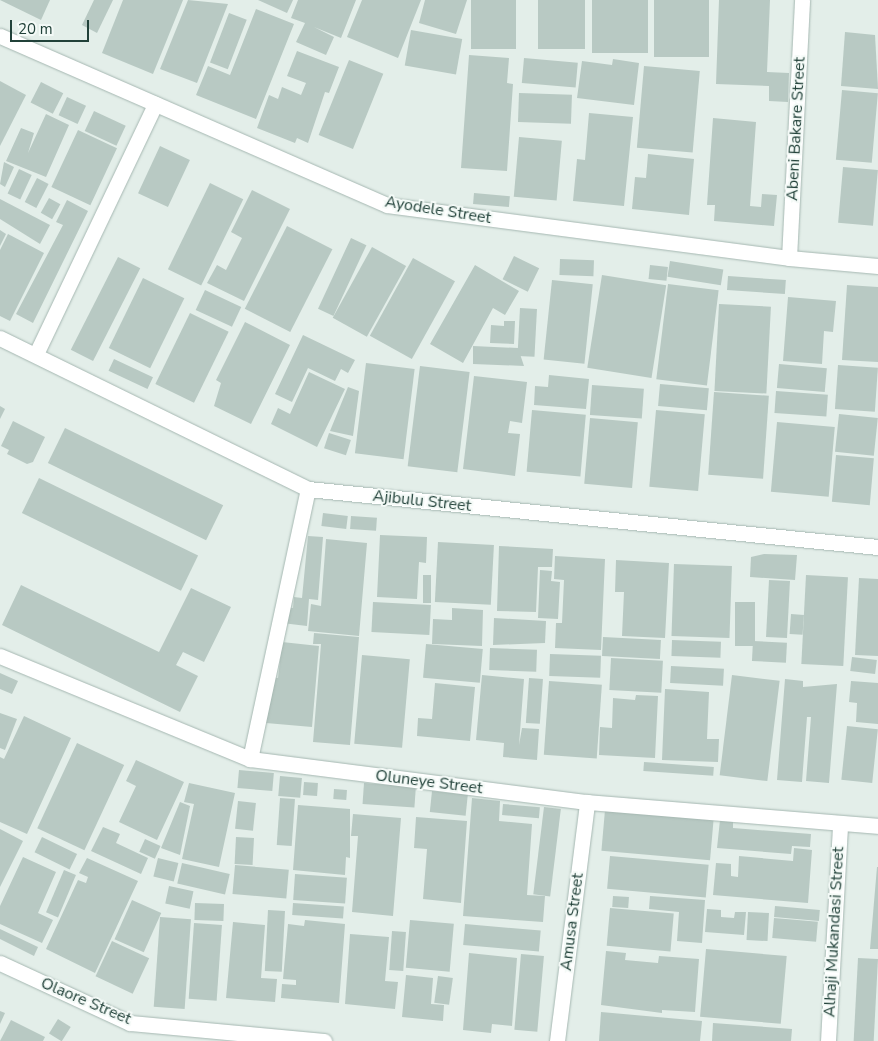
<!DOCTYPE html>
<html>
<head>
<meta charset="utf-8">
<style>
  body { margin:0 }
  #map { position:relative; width:878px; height:1041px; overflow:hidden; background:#e3eee9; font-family:"Nunito Sans",sans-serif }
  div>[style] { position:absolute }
  .building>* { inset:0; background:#b8c9c3; transform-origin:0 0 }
  .roads { filter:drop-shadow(0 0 1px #a5b7b1) drop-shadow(0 0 1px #a5b7b1) }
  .street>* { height:15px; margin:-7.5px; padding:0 7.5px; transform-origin:7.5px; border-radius:7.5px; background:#fff }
  .secondary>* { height:15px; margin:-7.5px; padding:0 7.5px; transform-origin:7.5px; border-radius:7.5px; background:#fff }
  span { translate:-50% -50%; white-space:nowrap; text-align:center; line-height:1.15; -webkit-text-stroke:4px #f4faf7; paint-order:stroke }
  .street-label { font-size:16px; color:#214139 }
  .scale { position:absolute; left:10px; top:20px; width:79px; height:22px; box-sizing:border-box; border:2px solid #214139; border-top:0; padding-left:6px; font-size:15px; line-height:18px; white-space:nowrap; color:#214139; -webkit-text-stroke:4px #f4faf7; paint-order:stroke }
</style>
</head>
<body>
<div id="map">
  <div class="building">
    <i style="clip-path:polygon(0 0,50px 0,41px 20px)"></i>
    <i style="clip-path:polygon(94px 0,113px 0,97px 33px,82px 25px)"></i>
    <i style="clip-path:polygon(123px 0,183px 0,153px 74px,102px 53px)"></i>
    <i style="clip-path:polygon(188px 0,228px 4px,197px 83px,160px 69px)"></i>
    <i style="clip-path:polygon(258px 0,293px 0,287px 13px)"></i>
    <i style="clip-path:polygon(298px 0,356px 0,341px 38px,314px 27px,334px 37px,326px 55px,296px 42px,305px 23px,291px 18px)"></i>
    <i style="clip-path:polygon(362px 0,421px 0,398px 58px,347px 37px)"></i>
    <i style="clip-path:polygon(425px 0,467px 0,456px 34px,419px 23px)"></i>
    <i style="left:471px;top:0;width:45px;height:49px"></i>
    <i style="left:538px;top:0;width:47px;height:49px"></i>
    <i style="left:592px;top:0;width:56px;height:53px"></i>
    <i style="left:654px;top:0;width:55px;height:57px"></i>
    <i style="clip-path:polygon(719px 0,770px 0,767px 72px,789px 73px,788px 102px,769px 101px,769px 86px,716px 84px)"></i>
    <i style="clip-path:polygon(256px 9px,294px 24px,256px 119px,196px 95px,208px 66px,230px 75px)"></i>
    <i style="left:229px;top:13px;width:19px;height:53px;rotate:21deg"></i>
    <i style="left:411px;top:30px;width:52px;height:36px;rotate:10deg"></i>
    <i style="clip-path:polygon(845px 32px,875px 35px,878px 89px,841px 86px)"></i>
    <i style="clip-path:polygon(297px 51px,339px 67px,329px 93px,325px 92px,308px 143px,297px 138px,295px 143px,257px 128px,269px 95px,278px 99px,282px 87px,301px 95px,306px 83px,287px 76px)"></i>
    <i style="clip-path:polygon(469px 55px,509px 58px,507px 83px,513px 84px,507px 171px,461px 168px)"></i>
    <i style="left:524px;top:58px;width:54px;height:25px;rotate:5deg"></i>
    <i style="clip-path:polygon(613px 59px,639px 63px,634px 105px,577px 98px,582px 61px,612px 65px)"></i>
    <i style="left:349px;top:60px;width:37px;height:81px;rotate:22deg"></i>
    <i style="left:644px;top:66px;width:56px;height:82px;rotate:5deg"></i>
    <i style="clip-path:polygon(0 81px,26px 95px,0 146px)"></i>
    <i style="left:41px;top:82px;width:25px;height:23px;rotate:27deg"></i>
    <i style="left:842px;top:90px;width:36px;height:70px;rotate:5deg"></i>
    <i style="left:519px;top:93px;width:53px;height:29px;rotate:2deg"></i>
    <i style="left:67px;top:97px;width:21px;height:20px;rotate:25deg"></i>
    <i style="left:94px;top:111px;width:35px;height:22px;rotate:25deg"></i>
    <i style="clip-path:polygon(589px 113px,633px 117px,624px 206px,573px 201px,577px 159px,585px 160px)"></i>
    <i style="clip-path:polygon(46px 114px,69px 125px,46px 177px,6px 161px,21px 128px,34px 133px,28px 153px)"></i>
    <i style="clip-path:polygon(713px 118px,756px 122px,750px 206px,761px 207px,762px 194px,777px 195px,774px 226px,714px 221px,715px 205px,707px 205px)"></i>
    <i style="left:78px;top:130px;width:43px;height:63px;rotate:25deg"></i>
    <i style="left:519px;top:137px;width:43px;height:60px;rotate:5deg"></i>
    <i style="left:160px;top:146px;width:33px;height:52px;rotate:25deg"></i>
    <i style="clip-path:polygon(648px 154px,694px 159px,689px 215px,632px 209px,635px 177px,646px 178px)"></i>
    <i style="clip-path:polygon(4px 162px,14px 167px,5px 187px,0 184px)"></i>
    <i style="left:843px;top:167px;width:35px;height:56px;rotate:5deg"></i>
    <i style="left:19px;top:169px;width:14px;height:27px;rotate:25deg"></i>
    <i style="left:37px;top:178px;width:13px;height:27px;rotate:27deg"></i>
    <i style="left:210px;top:183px;width:37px;height:96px;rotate:26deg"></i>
    <i style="clip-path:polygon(252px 190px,290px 209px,244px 301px,207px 283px,217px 265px,226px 270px,242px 238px,231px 232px)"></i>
    <i style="left:474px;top:193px;width:36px;height:11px;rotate:5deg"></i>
    <i style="left:49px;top:198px;width:13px;height:17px;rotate:29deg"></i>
    <i style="clip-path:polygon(0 199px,50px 225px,40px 244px,0 219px)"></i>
    <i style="clip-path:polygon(67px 200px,88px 211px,33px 323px,16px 314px,63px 225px,56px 222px)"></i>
    <i style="left:287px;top:226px;width:51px;height:93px;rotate:27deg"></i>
    <i style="clip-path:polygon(0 230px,6px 234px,0 246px)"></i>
    <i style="clip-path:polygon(8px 234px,44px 253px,10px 321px,0 316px,0 250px)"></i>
    <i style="left:351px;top:238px;width:17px;height:78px;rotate:25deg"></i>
    <i style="left:372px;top:247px;width:39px;height:81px;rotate:29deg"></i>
    <i style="left:514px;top:256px;width:28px;height:26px;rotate:26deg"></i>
    <i style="left:118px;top:257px;width:25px;height:104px;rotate:27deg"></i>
    <i style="left:413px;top:258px;width:48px;height:89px;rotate:29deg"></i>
    <i style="left:560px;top:259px;width:34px;height:16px;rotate:2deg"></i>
    <i style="left:670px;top:261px;width:54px;height:16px;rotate:9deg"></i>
    <i style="clip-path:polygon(475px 265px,519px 291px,505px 315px,493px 308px,463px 363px,430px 344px)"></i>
    <i style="left:650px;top:265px;width:18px;height:14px;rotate:6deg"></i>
    <i style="left:602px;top:275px;width:65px;height:94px;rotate:9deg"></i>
    <i style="left:728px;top:276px;width:58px;height:14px;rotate:4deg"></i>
    <i style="left:143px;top:278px;width:46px;height:78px;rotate:26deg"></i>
    <i style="left:552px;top:280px;width:41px;height:80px;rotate:6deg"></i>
    <i style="left:668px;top:284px;width:51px;height:96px;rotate:7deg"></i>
    <i style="clip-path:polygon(847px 285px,878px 287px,878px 362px,842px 360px)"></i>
    <i style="left:205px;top:290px;width:40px;height:22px;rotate:25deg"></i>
    <i style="clip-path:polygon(788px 297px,836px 301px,833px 332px,824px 331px,822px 364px,783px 361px)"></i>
    <i style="left:719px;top:304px;width:52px;height:87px;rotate:3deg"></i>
    <i style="left:520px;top:308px;width:17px;height:48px;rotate:3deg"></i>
    <i style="left:190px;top:313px;width:43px;height:79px;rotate:26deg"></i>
    <i style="clip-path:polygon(504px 321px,515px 321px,514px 344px,490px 343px,491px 325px,504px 326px)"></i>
    <i style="clip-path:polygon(245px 322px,290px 345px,251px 424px,214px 406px,221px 383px,216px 380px)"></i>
    <i style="clip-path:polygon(303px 335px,355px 360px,348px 373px,341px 369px,335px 381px,308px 368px,292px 402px,275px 394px)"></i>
    <i style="clip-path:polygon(473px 346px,518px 348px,524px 366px,473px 364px)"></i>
    <i style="left:114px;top:359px;width:43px;height:13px;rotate:25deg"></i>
    <i style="left:366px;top:363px;width:49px;height:91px;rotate:7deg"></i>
    <i style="left:779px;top:364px;width:48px;height:24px;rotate:5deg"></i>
    <i style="left:838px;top:365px;width:40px;height:44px;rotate:4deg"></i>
    <i style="left:420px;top:366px;width:50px;height:101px;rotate:7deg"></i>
    <i style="clip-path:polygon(309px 372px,345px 389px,317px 447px,271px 424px,278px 408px,290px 414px)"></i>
    <i style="clip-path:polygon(549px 375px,589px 379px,586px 409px,534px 405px,535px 386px,548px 387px)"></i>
    <i style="clip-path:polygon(474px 376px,527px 382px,522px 423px,510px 421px,508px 433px,520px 434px,515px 476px,463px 469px)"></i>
    <i style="left:660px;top:384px;width:49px;height:22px;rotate:5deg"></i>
    <i style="left:592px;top:385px;width:52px;height:30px;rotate:4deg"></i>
    <i style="clip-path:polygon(348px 387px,359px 391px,353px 436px,330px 431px)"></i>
    <i style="left:776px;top:391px;width:52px;height:22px;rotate:4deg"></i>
    <i style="left:714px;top:392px;width:55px;height:83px;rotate:4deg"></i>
    <i style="clip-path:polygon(0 406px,5px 409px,0 419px)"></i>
    <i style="left:532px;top:410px;width:54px;height:62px;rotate:5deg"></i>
    <i style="left:656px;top:410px;width:49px;height:77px;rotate:5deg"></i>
    <i style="left:839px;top:414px;width:39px;height:38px;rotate:6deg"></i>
    <i style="left:590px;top:418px;width:48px;height:66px;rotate:5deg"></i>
    <i style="clip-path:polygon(13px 421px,45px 437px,33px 462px,27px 464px,7px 454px,9px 450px,1px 446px)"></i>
    <i style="left:777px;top:422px;width:58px;height:70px;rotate:5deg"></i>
    <i style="left:65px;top:428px;width:176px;height:39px;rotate:26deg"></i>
    <i style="left:329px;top:433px;width:23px;height:16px;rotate:18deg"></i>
    <i style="left:836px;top:455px;width:38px;height:47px;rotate:5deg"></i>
    <i style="left:39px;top:478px;width:177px;height:39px;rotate:26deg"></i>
    <i style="left:323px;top:513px;width:25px;height:13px;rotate:7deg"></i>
    <i style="left:351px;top:516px;width:26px;height:13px;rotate:4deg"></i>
    <i style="clip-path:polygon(380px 535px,427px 537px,426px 563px,419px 562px,417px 599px,377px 597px)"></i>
    <i style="clip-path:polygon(308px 536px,323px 537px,318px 600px,309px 599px,307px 626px,282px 623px,283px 607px,293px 608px,294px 597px,302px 598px)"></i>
    <i style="clip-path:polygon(326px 539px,367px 543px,359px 636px,308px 631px,311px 604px,321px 606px)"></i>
    <i style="left:438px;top:542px;width:56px;height:60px;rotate:3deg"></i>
    <i style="clip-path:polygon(499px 546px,553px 549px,552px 567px,538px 567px,536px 612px,497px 611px)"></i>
    <i style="clip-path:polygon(764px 554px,797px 555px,795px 580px,750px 577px,751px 557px)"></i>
    <i style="clip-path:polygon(555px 556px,605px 559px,601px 650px,555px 648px,556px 623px,562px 623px,564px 580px,554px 579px)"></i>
    <i style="clip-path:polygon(616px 560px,669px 563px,665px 638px,622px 636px,624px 592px,615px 592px)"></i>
    <i style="left:674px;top:564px;width:58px;height:72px;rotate:2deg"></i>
    <i style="clip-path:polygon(540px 570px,552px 571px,551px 581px,560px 582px,558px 619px,538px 618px)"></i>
    <i style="left:423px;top:575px;width:8px;height:28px"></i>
    <i style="left:806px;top:575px;width:42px;height:89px;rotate:3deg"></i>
    <i style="clip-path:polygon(859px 578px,878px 579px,878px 656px,855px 655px)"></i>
    <i style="left:769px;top:580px;width:21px;height:57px;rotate:3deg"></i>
    <i style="clip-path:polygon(21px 585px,159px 652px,191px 588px,231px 607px,204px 662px,183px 652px,176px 665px,198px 676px,180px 712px,2px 625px)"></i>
    <i style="left:373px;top:602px;width:58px;height:30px;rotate:3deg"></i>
    <i style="left:735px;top:602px;width:20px;height:44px"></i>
    <i style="clip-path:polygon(452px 608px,483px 610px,482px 646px,432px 644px,433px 619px,452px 620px)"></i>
    <i style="left:791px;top:614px;width:13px;height:20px;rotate:4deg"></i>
    <i style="clip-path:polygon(494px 618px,546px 621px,545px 643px,493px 645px)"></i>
    <i style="clip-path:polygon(314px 633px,359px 637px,350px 745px,313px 742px,321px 644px,313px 644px)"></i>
    <i style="left:603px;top:637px;width:58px;height:19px;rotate:3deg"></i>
    <i style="left:672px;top:640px;width:49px;height:16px;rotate:2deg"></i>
    <i style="left:753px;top:641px;width:34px;height:20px;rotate:3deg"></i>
    <i style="clip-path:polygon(282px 642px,319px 646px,312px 727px,266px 723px,270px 677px,278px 678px)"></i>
    <i style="left:426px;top:644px;width:57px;height:34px;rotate:5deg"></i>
    <i style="left:490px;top:648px;width:47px;height:22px;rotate:2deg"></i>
    <i style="left:550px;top:654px;width:51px;height:22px;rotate:2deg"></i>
    <i style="left:362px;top:655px;width:48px;height:89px;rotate:5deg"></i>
    <i style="left:852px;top:657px;width:25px;height:14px;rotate:7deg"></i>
    <i style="left:611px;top:658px;width:52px;height:32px;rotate:3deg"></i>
    <i style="left:671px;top:666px;width:53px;height:17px;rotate:3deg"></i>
    <i style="clip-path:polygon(0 673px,18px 681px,12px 694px,0 689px)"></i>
    <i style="clip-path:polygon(482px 675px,524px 679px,519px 745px,522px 728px,539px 729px,537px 760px,503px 757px,504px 743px,476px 740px)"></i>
    <i style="left:732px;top:675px;width:48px;height:101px;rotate:7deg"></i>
    <i style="left:529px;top:678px;width:14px;height:45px;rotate:4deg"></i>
    <i style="clip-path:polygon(785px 679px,803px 681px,803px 687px,837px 684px,829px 783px,806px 781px,811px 717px,807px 717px,802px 782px,777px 780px)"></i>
    <i style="left:549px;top:681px;width:53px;height:74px;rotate:4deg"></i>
    <i style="clip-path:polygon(851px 681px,878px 683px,878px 724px,856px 722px,857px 703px,849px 702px)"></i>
    <i style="clip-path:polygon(435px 683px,475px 687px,470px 741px,417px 736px,418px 718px,432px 719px)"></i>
    <i style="clip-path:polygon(665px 689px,709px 692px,707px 739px,719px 739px,718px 762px,662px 760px)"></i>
    <i style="clip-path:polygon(636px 695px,658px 696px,655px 758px,599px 755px,600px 727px,612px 728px,613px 698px,635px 700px)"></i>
    <i style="clip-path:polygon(0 713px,17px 719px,5px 750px,0 748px)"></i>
    <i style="clip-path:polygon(24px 716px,71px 738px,27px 834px,0 822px,0 757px,4px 759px)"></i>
    <i style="left:847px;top:726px;width:31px;height:54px;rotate:6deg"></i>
    <i style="left:77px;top:743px;width:52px;height:94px;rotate:25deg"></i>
    <i style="clip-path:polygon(136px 760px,184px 782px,157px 840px,119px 822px,136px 786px,126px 781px)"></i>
    <i style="left:644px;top:762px;width:70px;height:9px;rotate:4deg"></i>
    <i style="left:239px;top:770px;width:35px;height:18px;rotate:5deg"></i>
    <i style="left:280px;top:776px;width:22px;height:20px;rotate:5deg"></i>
    <i style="left:304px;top:782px;width:14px;height:13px;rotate:4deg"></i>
    <i style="clip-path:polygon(189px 783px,235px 793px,219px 867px,182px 859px,194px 804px,184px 802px)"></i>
    <i style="left:364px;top:783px;width:52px;height:21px;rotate:4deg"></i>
    <i style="left:334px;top:789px;width:13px;height:10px;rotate:4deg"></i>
    <i style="left:432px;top:791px;width:36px;height:21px;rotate:6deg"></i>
    <i style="left:280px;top:798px;width:15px;height:47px;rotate:4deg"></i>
    <i style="clip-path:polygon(472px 798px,500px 801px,499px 821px,532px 824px,527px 895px,545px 896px,543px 922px,463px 916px)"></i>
    <i style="left:238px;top:801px;width:18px;height:28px;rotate:6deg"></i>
    <i style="clip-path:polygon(180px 802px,190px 806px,180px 855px,161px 848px)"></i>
    <i style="left:503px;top:804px;width:37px;height:11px;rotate:5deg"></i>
    <i style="clip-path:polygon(298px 805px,350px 809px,350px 858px,346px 857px,345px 875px,293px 870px)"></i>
    <i style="left:544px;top:807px;width:17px;height:88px;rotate:7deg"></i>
    <i style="left:605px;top:810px;width:109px;height:41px;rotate:5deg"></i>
    <i style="clip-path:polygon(353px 814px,401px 818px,393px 916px,352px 912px,358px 836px,351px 836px)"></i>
    <i style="clip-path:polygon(416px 817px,467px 821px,461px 903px,423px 899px,427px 849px,414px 848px)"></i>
    <i style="clip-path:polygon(720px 820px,733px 821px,733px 828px,811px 834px,810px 847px,792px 846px,791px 854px,717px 848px)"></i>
    <i style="clip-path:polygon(103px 827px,120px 834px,116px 843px,148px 858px,141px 874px,91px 851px)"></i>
    <i style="clip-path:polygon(0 829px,23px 841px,0 887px)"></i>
    <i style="left:42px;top:837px;width:39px;height:17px;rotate:26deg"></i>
    <i style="left:236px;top:837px;width:18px;height:27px;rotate:3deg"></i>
    <i style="left:145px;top:839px;width:17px;height:14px;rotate:24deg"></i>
    <i style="clip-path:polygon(794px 848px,812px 850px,808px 903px,713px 895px,716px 863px,731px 864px,731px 876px,738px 877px,739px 856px,793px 861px)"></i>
    <i style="left:610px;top:856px;width:99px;height:33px;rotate:5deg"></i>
    <i style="clip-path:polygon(23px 857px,56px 872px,38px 913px,53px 920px,42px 943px,0 924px,0 906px)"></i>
    <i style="clip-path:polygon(87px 858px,138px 881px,95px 973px,46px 949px,78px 880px,86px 883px,88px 877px,79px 873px)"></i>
    <i style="left:158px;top:858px;width:21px;height:19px;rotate:14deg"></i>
    <i style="left:182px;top:863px;width:49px;height:21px;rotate:13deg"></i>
    <i style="left:235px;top:865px;width:54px;height:29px;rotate:5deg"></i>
    <i style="clip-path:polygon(877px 867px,878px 867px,878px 949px,870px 949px)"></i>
    <i style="left:64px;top:870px;width:13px;height:46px;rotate:23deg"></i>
    <i style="left:295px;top:874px;width:52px;height:26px;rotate:4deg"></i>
    <i style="left:169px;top:886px;width:25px;height:18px;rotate:12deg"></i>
    <i style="left:613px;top:896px;width:16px;height:11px;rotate:4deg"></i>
    <i style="clip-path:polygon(650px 896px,705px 900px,702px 943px,677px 941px,679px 912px,649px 909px)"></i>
    <i style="left:132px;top:900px;width:32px;height:43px;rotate:24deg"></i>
    <i style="left:195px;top:903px;width:29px;height:17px;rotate:2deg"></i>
    <i style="left:293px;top:903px;width:51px;height:12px;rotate:4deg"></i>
    <i style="left:775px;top:906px;width:45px;height:11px;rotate:5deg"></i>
    <i style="left:610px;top:908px;width:64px;height:38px;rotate:5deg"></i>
    <i style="clip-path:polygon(707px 909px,721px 910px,721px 917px,734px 918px,735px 912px,746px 912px,744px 935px,705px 932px)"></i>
    <i style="left:268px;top:910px;width:17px;height:61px;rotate:3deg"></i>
    <i style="left:748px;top:912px;width:21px;height:28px;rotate:3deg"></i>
    <i style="left:160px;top:917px;width:31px;height:90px;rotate:4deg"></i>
    <i style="left:774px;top:918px;width:44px;height:20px;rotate:5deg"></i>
    <i style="clip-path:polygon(305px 920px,345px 924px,339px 1003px,281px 998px,282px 984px,296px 985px,296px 980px,283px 979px,288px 924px,304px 926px)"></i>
    <i style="left:410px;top:920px;width:44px;height:48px;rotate:5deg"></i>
    <i style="clip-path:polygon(233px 922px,265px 925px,261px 978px,277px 979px,275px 1002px,226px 998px)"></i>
    <i style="left:194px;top:923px;width:28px;height:76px;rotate:4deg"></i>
    <i style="left:465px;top:924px;width:76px;height:21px;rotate:5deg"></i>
    <i style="clip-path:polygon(0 929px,38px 947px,34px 956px,0 939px)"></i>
    <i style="left:392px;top:931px;width:14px;height:39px;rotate:4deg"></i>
    <i style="clip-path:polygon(350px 934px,389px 937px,385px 981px,398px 982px,395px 1009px,345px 1004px)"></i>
    <i style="left:112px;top:941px;width:41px;height:39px;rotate:25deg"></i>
    <i style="left:706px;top:949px;width:81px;height:68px;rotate:5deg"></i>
    <i style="clip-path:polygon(606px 951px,626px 953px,625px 960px,658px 963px,659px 956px,699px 959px,695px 1012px,662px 1010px,662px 1013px,601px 1005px)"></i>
    <i style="clip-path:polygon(469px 953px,517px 958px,512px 1026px,492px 1024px,491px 1033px,463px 1030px)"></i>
    <i style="left:521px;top:954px;width:23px;height:76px;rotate:5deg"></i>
    <i style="left:858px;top:958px;width:20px;height:83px;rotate:3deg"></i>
    <i style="clip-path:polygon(406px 975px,433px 978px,431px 1004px,444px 1005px,443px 1021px,402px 1017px)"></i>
    <i style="left:438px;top:976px;width:15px;height:27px;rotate:8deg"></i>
    <i style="clip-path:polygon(0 1011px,5px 1013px,0 1024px)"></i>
    <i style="clip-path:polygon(601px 1012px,702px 1021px,700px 1041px,599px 1041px)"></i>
    <i style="left:58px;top:1019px;width:15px;height:17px;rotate:32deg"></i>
    <i style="clip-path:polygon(11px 1020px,45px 1037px,43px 1041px,0 1041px)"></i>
    <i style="clip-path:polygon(713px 1023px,792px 1029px,791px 1041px,712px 1041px)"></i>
  </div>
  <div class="roads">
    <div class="street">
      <i style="left:0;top:36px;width:422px;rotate:23.6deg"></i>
      <i style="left:387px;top:205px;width:405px;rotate:7.5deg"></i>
      <i style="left:789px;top:258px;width:89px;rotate:5.1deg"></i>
      <i style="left:789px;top:258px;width:258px;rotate:-87.1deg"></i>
      <i style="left:36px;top:354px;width:277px;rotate:-64.5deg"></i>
      <i style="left:0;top:656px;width:270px;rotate:22.4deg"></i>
      <i style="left:250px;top:759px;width:340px;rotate:7.3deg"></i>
      <i style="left:587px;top:802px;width:292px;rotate:4.7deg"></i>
      <i style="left:250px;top:759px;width:276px;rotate:-77.9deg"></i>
      <i style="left:0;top:963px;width:143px;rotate:24.8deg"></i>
      <i style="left:130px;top:1023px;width:195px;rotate:5.3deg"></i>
      <i style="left:557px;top:1041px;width:241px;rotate:-82.8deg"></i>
      <i style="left:828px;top:1041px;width:218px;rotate:-86.8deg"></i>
    </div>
    <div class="secondary">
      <i style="left:0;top:338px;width:343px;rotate:26.1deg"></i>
      <i style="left:308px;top:489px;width:573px;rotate:5.81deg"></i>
    </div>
  </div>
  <div class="street-label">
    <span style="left:796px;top:129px;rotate:-87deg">Abeni Bakare Street</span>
    <span style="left:438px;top:210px;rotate:9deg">Ayodele Street</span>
    <span style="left:422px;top:501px;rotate:6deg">Ajibulu Street</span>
    <span style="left:429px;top:782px;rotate:7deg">Oluneye Street</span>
    <span style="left:572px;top:922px;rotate:-83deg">Amusa Street</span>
    <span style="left:834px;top:932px;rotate:-87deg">Alhaji Mukandasi Street</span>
    <span style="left:86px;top:1001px;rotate:23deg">Olaore Street</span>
  </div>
  <div class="scale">20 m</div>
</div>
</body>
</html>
